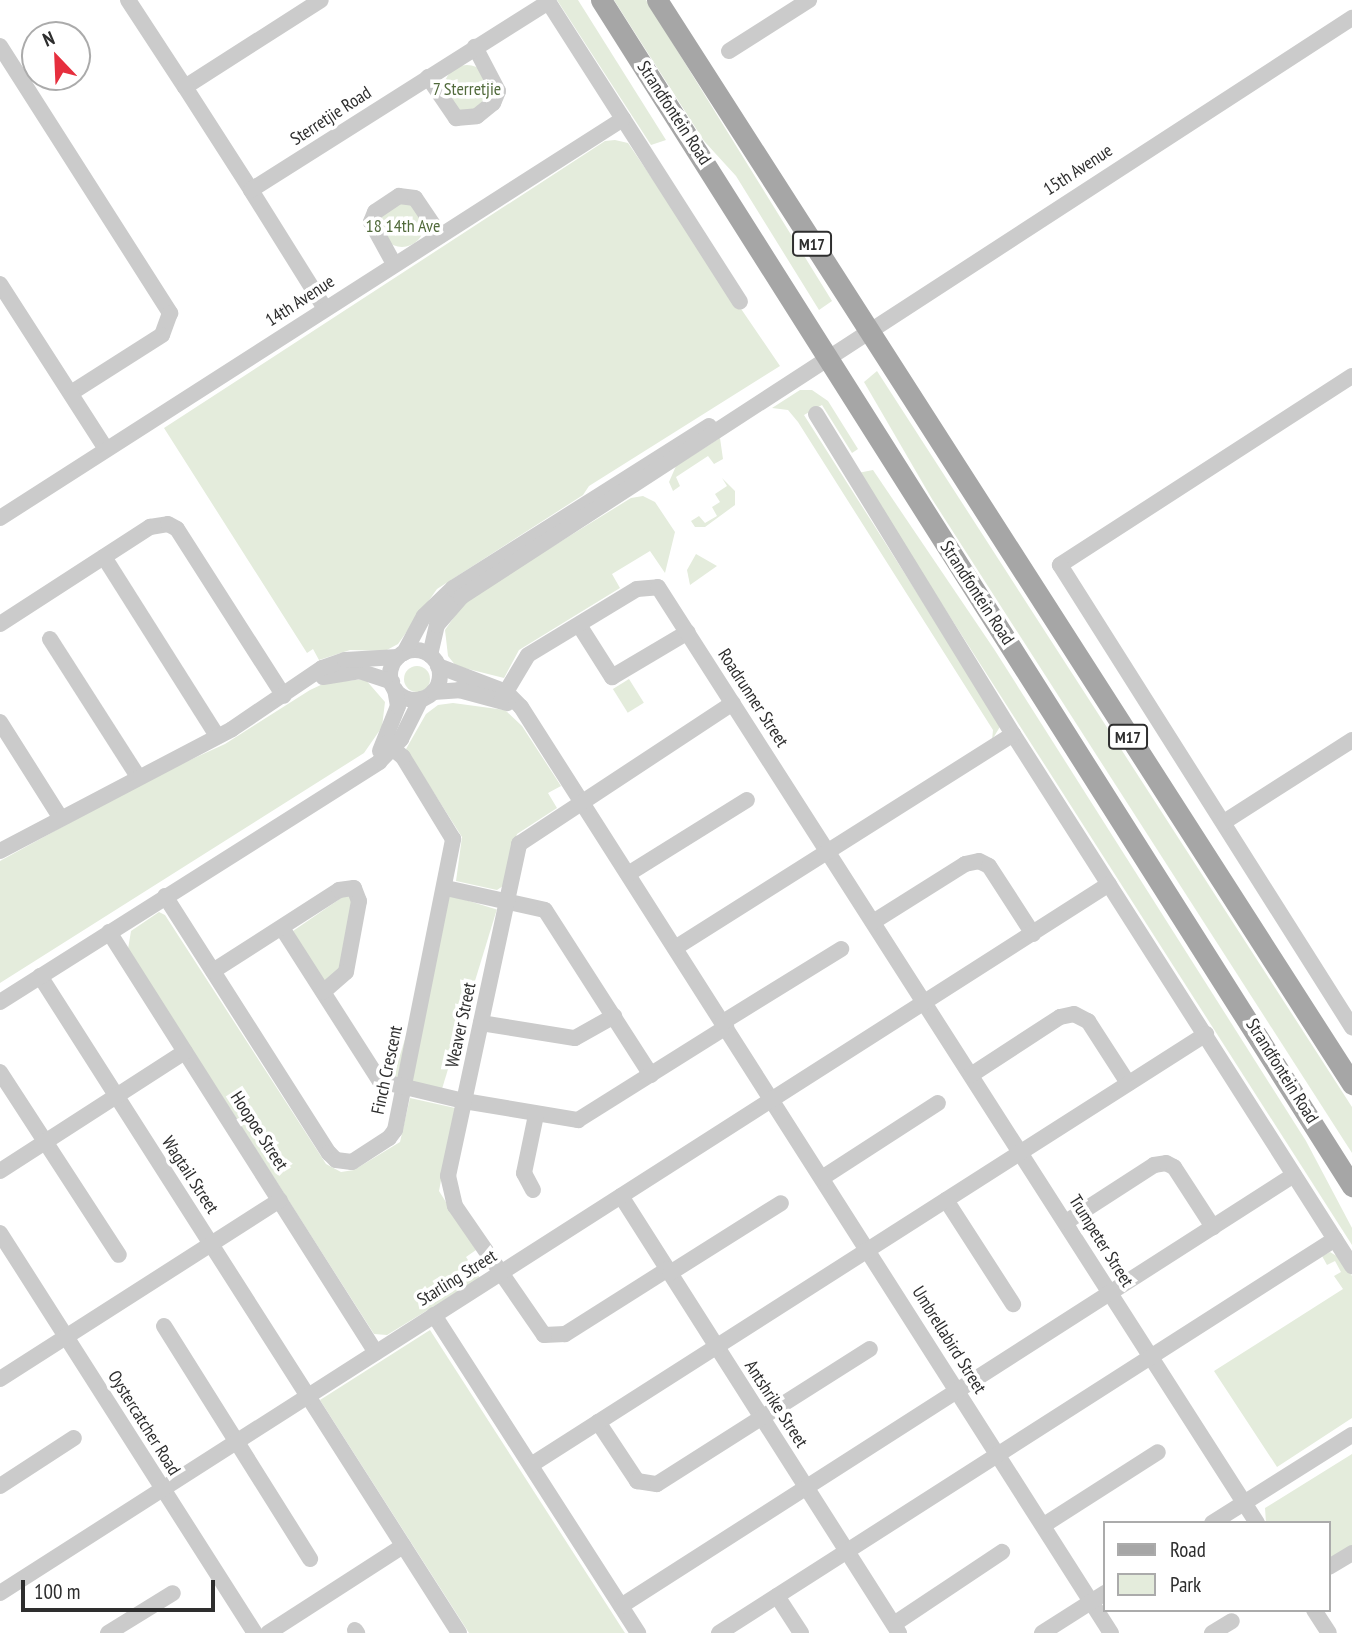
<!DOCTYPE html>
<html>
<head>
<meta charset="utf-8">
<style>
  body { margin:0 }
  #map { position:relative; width:1352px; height:1633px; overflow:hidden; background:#fff; font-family:"PT Sans Narrow",sans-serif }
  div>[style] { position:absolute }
  .green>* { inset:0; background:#e4ecdc; transform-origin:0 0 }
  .round { border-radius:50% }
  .minor>* { height:16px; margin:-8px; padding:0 8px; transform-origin:8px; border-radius:8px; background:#cbcbcb }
  .minor>.ring { margin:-8px; padding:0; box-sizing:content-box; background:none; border:16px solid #cbcbcb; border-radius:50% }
  .major>* { height:21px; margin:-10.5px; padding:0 10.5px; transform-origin:10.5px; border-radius:10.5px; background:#a6a6a6 }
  span { translate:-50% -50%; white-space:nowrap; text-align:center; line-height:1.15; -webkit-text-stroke:7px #fff; paint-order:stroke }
  .shield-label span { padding:2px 5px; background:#fff; border:2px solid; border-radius:5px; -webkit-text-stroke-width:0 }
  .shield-label { font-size:16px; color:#2e2e2e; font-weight:700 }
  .park-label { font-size:18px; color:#516a3b }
  .street-label { font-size:18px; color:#2e2e2e }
  .legend { position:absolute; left:1103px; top:1521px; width:228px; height:91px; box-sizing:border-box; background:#fff; border:2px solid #ababab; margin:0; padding:9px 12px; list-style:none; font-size:21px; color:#2e2e2e }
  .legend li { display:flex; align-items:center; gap:14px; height:35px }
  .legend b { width:35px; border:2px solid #ababab }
  .north { position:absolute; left:21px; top:21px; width:70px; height:70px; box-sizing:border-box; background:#fff; border:2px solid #ababab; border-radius:50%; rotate:337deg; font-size:19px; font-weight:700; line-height:28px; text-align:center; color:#2e2e2e }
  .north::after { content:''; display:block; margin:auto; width:24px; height:32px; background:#e62f3e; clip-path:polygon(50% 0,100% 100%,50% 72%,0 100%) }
  .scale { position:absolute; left:21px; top:1580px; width:194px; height:32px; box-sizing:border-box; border:4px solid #2e2e2e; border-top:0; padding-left:9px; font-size:21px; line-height:24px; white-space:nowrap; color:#2e2e2e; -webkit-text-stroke:5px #fff; paint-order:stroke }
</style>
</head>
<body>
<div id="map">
  <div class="green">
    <i style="clip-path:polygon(557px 0,578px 0,666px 140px,651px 145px)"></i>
    <i style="clip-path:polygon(614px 0,646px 0,832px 301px,819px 310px,736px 176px,704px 141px)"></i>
    <i class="round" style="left:444px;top:65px;width:46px;height:46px"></i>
    <i style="clip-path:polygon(615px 140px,628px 143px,780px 366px,589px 486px,583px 495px,437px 589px,398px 644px,385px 651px,350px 650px,319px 660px,313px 649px,307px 653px,164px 428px,605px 141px)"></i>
    <i class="round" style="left:380px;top:203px;width:44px;height:44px"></i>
    <i style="clip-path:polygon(877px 371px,1352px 1107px,1352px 1153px,932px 499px,864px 382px)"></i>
    <i style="clip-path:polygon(800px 390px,812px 390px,828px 401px,858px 449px,852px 453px,822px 405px,804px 415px,1001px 725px,992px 740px,993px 730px,798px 422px,788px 410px,772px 408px)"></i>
    <i style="clip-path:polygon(720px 438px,723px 459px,714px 464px,708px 456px,676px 477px,680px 486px,673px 491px,669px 482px,676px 466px)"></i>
    <i style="clip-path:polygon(873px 470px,994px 649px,1306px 1141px,1352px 1228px,1352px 1245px,858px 473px)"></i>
    <i style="clip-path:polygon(722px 478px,735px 491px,735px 505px,705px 527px,695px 527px,691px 521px,699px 516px,705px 523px,717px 516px,712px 507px,720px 502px,715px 494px,727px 486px)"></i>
    <i style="clip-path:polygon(643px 496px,655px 502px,675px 532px,665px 573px,650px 551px,612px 574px,620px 588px,519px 650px,504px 678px,456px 666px,448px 656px,445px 630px,466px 600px,631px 498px)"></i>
    <i style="clip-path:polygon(696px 554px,717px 566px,690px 585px,687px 570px)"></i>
    <i class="round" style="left:404px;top:666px;width:26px;height:26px"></i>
    <i style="clip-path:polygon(365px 679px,385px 702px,382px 727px,364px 753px,0 983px,0 861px,155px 776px,225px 744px,310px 690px,325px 683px)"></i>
    <i style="left:629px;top:679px;width:28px;height:19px;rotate:58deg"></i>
    <i style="clip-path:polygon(453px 703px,505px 710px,522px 726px,561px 786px,548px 793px,557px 808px,517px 834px,503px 886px,497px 890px,456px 881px,462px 837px,406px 749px,426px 714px,438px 705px)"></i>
    <i style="clip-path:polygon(347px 894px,354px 898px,339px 973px,332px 980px,321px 980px,293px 931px)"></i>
    <i style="left:449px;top:895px;width:50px;height:190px;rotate:17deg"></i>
    <i style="clip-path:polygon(159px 912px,165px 915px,326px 1164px,341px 1172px,354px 1170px,400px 1142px,410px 1098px,455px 1108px,439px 1191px,476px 1250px,466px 1257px,480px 1278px,387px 1335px,374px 1334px,128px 949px,131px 931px)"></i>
    <i style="clip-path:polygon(1330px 1252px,1340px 1258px,1352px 1276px,1352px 1418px,1277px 1467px,1214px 1371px,1343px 1289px,1334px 1276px,1341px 1272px,1335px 1261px,1327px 1265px,1322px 1256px)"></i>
    <i style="clip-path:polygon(430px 1330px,625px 1633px,469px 1633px,320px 1400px)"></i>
    <i style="clip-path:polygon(1352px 1454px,1352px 1546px,1329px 1560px,1329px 1523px,1266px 1523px,1265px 1508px)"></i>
  </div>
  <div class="minor">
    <i style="left:128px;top:0;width:104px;rotate:56.8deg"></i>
    <i style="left:185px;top:87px;width:161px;rotate:-32.6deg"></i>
    <i style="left:547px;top:0;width:358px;rotate:57.4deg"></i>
    <i style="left:0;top:46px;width:317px;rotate:57.5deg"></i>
    <i style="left:170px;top:313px;width:23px;rotate:110deg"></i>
    <i style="left:162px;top:335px;width:108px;rotate:147.5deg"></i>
    <i style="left:729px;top:51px;width:95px;rotate:-32.5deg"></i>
    <i style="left:428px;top:77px;width:50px;rotate:55.7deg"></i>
    <i style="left:456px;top:118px;width:21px;rotate:-5deg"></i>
    <i style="left:477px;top:116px;width:21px;rotate:-39deg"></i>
    <i style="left:493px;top:103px;width:13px;rotate:-67deg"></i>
    <i style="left:498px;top:91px;width:50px;rotate:-117.6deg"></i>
    <i style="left:185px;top:87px;width:122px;rotate:57.3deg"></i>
    <i style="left:394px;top:264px;width:48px;rotate:-118.7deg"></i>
    <i style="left:371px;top:222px;width:11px;rotate:-68deg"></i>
    <i style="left:375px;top:212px;width:29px;rotate:-34deg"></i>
    <i style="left:399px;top:196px;width:16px;rotate:7deg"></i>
    <i style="left:415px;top:198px;width:45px;rotate:56deg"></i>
    <i style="left:0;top:284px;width:196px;rotate:57.3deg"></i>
    <i style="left:324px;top:307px;width:138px;rotate:-122deg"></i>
    <i style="left:251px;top:190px;width:352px;rotate:-32.3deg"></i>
    <i style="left:1352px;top:376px;width:348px;rotate:147.1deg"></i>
    <i style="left:1060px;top:565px;width:547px;rotate:57.71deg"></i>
    <i style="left:816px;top:414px;width:376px;rotate:58.4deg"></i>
    <i style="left:1013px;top:734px;width:631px;rotate:57.49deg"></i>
    <i style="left:0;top:518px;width:740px;rotate:-32.64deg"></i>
    <i style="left:104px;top:557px;width:212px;rotate:57.7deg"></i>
    <i style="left:0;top:624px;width:179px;rotate:-32.9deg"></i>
    <i style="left:150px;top:527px;width:18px;rotate:-9deg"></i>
    <i style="left:168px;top:524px;width:10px;rotate:29deg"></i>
    <i style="left:177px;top:529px;width:198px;rotate:57.4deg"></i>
    <i style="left:579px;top:625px;width:62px;rotate:57.6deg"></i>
    <i style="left:612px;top:677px;width:88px;rotate:-30.6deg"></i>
    <i style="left:50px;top:639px;width:161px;rotate:57.4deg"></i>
    <i class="ring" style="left:390px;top:650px;width:34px;height:34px"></i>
    <i style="left:404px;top:653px;width:42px;rotate:-61.6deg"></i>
    <i style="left:424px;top:616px;width:40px;rotate:-44deg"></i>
    <i style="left:453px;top:588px;width:303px;rotate:-32.3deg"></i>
    <i style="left:430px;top:655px;width:31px;rotate:-77deg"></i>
    <i style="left:437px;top:625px;width:37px;rotate:-49deg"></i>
    <i style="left:461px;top:597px;width:1063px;rotate:-33.02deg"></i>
    <i style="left:438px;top:666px;width:73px;rotate:20.9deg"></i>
    <i style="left:506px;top:692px;width:21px;rotate:45deg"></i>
    <i style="left:521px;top:707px;width:1098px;rotate:57.5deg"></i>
    <i style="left:323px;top:677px;width:36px;rotate:-9deg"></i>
    <i style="left:359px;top:671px;width:35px;rotate:18deg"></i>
    <i style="left:433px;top:692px;width:26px;rotate:-4deg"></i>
    <i style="left:459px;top:690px;width:50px;rotate:15.2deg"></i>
    <i style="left:501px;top:700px;width:52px;rotate:-59deg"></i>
    <i style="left:528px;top:655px;width:127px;rotate:-31.2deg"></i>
    <i style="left:637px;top:589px;width:21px;rotate:-5deg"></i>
    <i style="left:658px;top:587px;width:1111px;rotate:57.38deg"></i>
    <i style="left:0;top:722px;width:112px;rotate:57.7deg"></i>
    <i style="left:380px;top:751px;width:48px;rotate:-68.2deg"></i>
    <i style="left:398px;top:706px;width:17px;rotate:-100deg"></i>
    <i style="left:1224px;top:822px;width:152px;rotate:-32.6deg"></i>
    <i style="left:0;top:851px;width:262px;rotate:-27.7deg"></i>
    <i style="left:232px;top:729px;width:109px;rotate:-34.1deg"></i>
    <i style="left:322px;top:668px;width:24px;rotate:-19deg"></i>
    <i style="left:345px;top:660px;width:53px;rotate:-3.2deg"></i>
    <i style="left:628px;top:874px;width:140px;rotate:-31.9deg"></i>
    <i style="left:446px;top:888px;width:101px;rotate:12.5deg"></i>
    <i style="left:545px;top:910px;width:196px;rotate:57.3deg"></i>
    <i style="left:165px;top:896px;width:305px;rotate:57.5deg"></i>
    <i style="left:329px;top:1153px;width:10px;rotate:45deg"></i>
    <i style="left:336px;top:1160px;width:16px;rotate:7deg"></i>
    <i style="left:352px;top:1162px;width:44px;rotate:-33deg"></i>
    <i style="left:389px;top:1138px;width:10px;rotate:-53deg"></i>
    <i style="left:395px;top:1130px;width:297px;rotate:-78.7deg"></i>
    <i style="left:453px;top:839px;width:96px;rotate:-121.4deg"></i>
    <i style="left:403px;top:757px;width:22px;rotate:-141deg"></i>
    <i style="left:873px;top:922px;width:109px;rotate:-32.2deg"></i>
    <i style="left:965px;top:864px;width:14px;rotate:-12deg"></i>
    <i style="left:979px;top:861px;width:11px;rotate:27deg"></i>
    <i style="left:989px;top:866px;width:81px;rotate:57.1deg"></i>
    <i style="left:282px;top:928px;width:182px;rotate:57.4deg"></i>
    <i style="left:380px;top:1081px;width:86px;rotate:13.4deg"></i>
    <i style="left:464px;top:1101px;width:116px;rotate:9.5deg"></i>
    <i style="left:578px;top:1120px;width:175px;rotate:-32.1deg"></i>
    <i style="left:109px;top:932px;width:498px;rotate:57.6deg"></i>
    <i style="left:675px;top:948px;width:400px;rotate:-32.3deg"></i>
    <i style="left:213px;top:971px;width:150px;rotate:-32.7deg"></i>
    <i style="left:339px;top:890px;width:15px;rotate:-8deg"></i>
    <i style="left:354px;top:888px;width:14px;rotate:69deg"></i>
    <i style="left:359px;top:901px;width:72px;rotate:100.4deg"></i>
    <i style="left:346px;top:972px;width:30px;rotate:139deg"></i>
    <i style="left:40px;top:976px;width:779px;rotate:57.47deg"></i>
    <i style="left:0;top:1002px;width:449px;rotate:-32.3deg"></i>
    <i style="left:379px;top:762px;width:32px;rotate:-46deg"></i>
    <i style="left:401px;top:739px;width:45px;rotate:-63.4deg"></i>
    <i style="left:723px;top:1022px;width:139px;rotate:-31.7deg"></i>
    <i style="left:481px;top:1023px;width:95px;rotate:9.1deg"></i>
    <i style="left:575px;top:1038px;width:45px;rotate:-29.4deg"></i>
    <i style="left:0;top:1072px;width:218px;rotate:57deg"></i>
    <i style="left:971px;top:1075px;width:106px;rotate:-33.1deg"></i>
    <i style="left:1060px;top:1017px;width:14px;rotate:-12deg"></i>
    <i style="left:1074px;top:1014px;width:16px;rotate:27deg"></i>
    <i style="left:1088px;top:1021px;width:74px;rotate:57.2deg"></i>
    <i style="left:0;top:1171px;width:220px;rotate:-32.8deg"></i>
    <i style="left:822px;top:1178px;width:138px;rotate:-32.9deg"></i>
    <i style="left:533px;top:1190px;width:19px;rotate:-118deg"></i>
    <i style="left:524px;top:1173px;width:59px;rotate:-78.3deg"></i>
    <i style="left:621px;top:1196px;width:518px;rotate:57.54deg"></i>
    <i style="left:946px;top:1200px;width:124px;rotate:57.2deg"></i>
    <i style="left:1066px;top:1222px;width:105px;rotate:-32.9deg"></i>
    <i style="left:1154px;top:1165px;width:12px;rotate:-9deg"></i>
    <i style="left:1166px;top:1163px;width:9px;rotate:27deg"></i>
    <i style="left:1174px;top:1167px;width:72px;rotate:57deg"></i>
    <i style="left:0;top:1233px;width:474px;rotate:57.5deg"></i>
    <i style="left:668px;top:1269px;width:122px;rotate:147.7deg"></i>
    <i style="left:565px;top:1334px;width:21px;rotate:177deg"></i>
    <i style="left:544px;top:1335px;width:157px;rotate:-124.6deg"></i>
    <i style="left:455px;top:1206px;width:31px;rotate:-103deg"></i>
    <i style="left:448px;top:1176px;width:340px;rotate:-77.9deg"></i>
    <i style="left:519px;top:844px;width:256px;rotate:-33.4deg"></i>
    <i style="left:670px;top:1273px;width:131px;rotate:-32.2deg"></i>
    <i style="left:434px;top:1315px;width:378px;rotate:57.3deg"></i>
    <i style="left:164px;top:1326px;width:275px;rotate:57.9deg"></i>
    <i style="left:0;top:1379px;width:332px;rotate:-32.6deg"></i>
    <i style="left:598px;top:1422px;width:71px;rotate:56.5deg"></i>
    <i style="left:637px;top:1481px;width:20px;rotate:9deg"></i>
    <i style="left:657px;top:1484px;width:252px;rotate:-32.4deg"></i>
    <i style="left:531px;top:1465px;width:801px;rotate:-32.56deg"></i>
    <i style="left:0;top:1486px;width:88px;rotate:-33deg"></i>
    <i style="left:1212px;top:1523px;width:165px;rotate:-32.2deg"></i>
    <i style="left:1044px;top:1525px;width:135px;rotate:-32.6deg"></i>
    <i style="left:1329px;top:1567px;width:27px;rotate:-31deg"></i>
    <i style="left:0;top:1593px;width:1316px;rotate:-32.59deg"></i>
    <i style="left:777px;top:1596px;width:44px;rotate:57deg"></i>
    <i style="left:621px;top:1606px;width:799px;rotate:-32.64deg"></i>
    <i style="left:1314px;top:1610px;width:27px;rotate:57deg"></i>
    <i style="left:894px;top:1624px;width:130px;rotate:-33.7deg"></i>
    <i style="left:355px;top:1630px;width:4px;rotate:56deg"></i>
    <i style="left:108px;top:1633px;width:76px;rotate:-31.6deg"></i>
    <i style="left:268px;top:1633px;width:161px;rotate:-32.8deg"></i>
    <i style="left:719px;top:1633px;width:731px;rotate:-32.6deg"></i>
    <i style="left:1042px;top:1633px;width:75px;rotate:-32.4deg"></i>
    <i style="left:1212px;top:1633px;width:23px;rotate:-31deg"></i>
  </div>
  <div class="major">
    <i style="left:601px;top:0;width:1404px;rotate:57.66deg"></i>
    <i style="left:657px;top:0;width:1288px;rotate:57.33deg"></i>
  </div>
  <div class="shield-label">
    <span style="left:812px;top:244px">M17</span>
    <span style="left:1128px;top:737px">M17</span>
  </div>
  <div class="park-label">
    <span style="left:467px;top:89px">7 Sterretjie</span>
    <span style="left:403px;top:226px">18 14th Ave</span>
  </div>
  <div class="street-label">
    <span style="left:674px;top:113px;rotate:57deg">Strandfontein Road</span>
    <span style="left:331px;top:116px;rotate:-33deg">Sterretjie Road</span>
    <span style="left:1078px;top:170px;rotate:-33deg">15th Avenue</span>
    <span style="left:300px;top:301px;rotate:-33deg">14th Avenue</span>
    <span style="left:977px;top:593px;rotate:57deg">Strandfontein Road</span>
    <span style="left:753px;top:698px;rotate:57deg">Roadrunner Street</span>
    <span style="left:461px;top:1025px;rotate:-78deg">Weaver Street</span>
    <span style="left:387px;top:1070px;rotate:-78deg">Finch Crescent</span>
    <span style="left:1282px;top:1071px;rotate:58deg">Strandfontein Road</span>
    <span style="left:259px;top:1131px;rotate:57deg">Hoopoe Street</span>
    <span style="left:190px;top:1175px;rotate:57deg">Wagtail Street</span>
    <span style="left:1101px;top:1241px;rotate:58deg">Trumpeter Street</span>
    <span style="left:457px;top:1278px;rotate:-32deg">Starling Street</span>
    <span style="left:949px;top:1340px;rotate:58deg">Umbrellabird Street</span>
    <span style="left:776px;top:1404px;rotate:57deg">Antshrike Street</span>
    <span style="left:144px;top:1423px;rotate:58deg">Oystercatcher Road</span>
  </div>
  <ul class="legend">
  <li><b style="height:9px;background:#a6a6a6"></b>Road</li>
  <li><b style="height:19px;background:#e4ecdc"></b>Park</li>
  </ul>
  <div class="north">N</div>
  <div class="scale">100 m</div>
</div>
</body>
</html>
